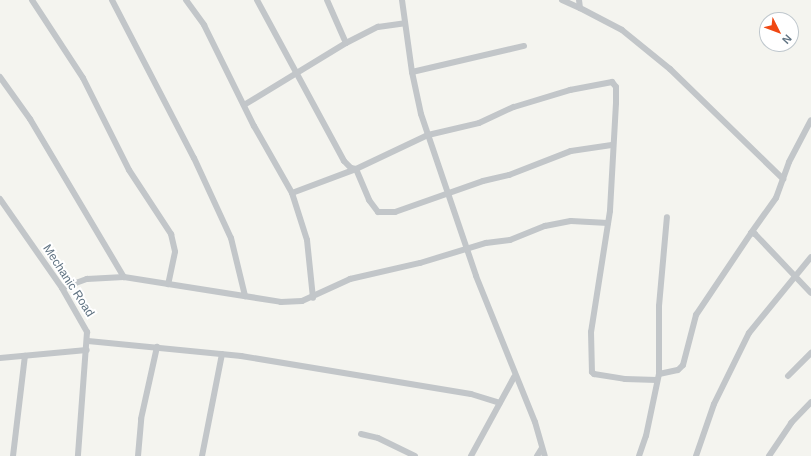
<!DOCTYPE html>
<html>
<head>
<meta charset="utf-8">
<style>
  body { margin:0 }
  #map { position:relative; width:811px; height:456px; overflow:hidden; background:#f4f4ef; font-family:Helvetica,sans-serif }
  div>[style] { position:absolute }
  .street>* { height:6px; margin:-3px; padding:0 3px; transform-origin:3px; border-radius:3px; background:#c2c6c9 }
  span { translate:-50% -50%; white-space:nowrap; text-align:center; line-height:1.15; -webkit-text-stroke:4px #fff; paint-order:stroke }
  .street-label { font-size:12px; color:#607382 }
  .north { position:absolute; left:759px; top:12px; width:40px; height:40px; box-sizing:border-box; background:#fff; border:1px solid #bfc7cd; border-radius:50%; rotate:132deg; font-size:11px; font-weight:700; line-height:16px; text-align:center; color:#607382 }
  .north::after { content:''; display:block; margin:auto; width:14px; height:18px; background:#f04813; clip-path:polygon(50% 0,100% 100%,50% 72%,0 100%) }
</style>
</head>
<body>
<div id="map">
  <div class="street">
    <i style="left:32px;top:0;width:93px;rotate:56.8deg"></i>
    <i style="left:83px;top:78px;width:103px;rotate:63.4deg"></i>
    <i style="left:129px;top:170px;width:77px;rotate:56.7deg"></i>
    <i style="left:171px;top:234px;width:18px;rotate:77deg"></i>
    <i style="left:175px;top:252px;width:33px;rotate:102deg"></i>
    <i style="left:112px;top:0;width:178px;rotate:62.6deg"></i>
    <i style="left:194px;top:158px;width:88px;rotate:65.2deg"></i>
    <i style="left:231px;top:238px;width:60px;rotate:76.4deg"></i>
    <i style="left:186px;top:0;width:31px;rotate:54deg"></i>
    <i style="left:204px;top:25px;width:113px;rotate:63.7deg"></i>
    <i style="left:254px;top:126px;width:77px;rotate:60.4deg"></i>
    <i style="left:292px;top:193px;width:49px;rotate:72.3deg"></i>
    <i style="left:307px;top:240px;width:58px;rotate:84.1deg"></i>
    <i style="left:257px;top:0;width:183px;rotate:61.6deg"></i>
    <i style="left:344px;top:161px;width:10px;rotate:45deg"></i>
    <i style="left:351px;top:168px;width:5px;rotate:11deg"></i>
    <i style="left:356px;top:169px;width:34px;rotate:67deg"></i>
    <i style="left:369px;top:200px;width:15px;rotate:53deg"></i>
    <i style="left:378px;top:212px;width:17px"></i>
    <i style="left:395px;top:212px;width:93px;rotate:-19.4deg"></i>
    <i style="left:483px;top:181px;width:27px;rotate:-13deg"></i>
    <i style="left:509px;top:175px;width:66px;rotate:-21.2deg"></i>
    <i style="left:571px;top:151px;width:41px;rotate:-8.3deg"></i>
    <i style="left:327px;top:0;width:47px;rotate:66.2deg"></i>
    <i style="left:402px;top:0;width:73px;rotate:82.1deg"></i>
    <i style="left:412px;top:72px;width:43px;rotate:77.9deg"></i>
    <i style="left:421px;top:114px;width:171px;rotate:71.2deg"></i>
    <i style="left:476px;top:276px;width:157px;rotate:68deg"></i>
    <i style="left:535px;top:422px;width:35px;rotate:74deg"></i>
    <i style="left:562px;top:0;width:20px;rotate:24deg"></i>
    <i style="left:579px;top:0;width:8px;rotate:83deg"></i>
    <i style="left:580px;top:8px;width:47px;rotate:27.6deg"></i>
    <i style="left:622px;top:30px;width:62px;rotate:39.1deg"></i>
    <i style="left:670px;top:69px;width:158px;rotate:44.2deg"></i>
    <i style="left:412px;top:72px;width:115px;rotate:-13.1deg"></i>
    <i style="left:0;top:77px;width:52px;rotate:54.5deg"></i>
    <i style="left:30px;top:119px;width:184px;rotate:59.3deg"></i>
    <i style="left:244px;top:105px;width:119px;rotate:-31.3deg"></i>
    <i style="left:346px;top:43px;width:36px;rotate:-27deg"></i>
    <i style="left:378px;top:27px;width:27px;rotate:-8deg"></i>
    <i style="left:292px;top:193px;width:68px;rotate:-20.6deg"></i>
    <i style="left:356px;top:169px;width:80px;rotate:-25.3deg"></i>
    <i style="left:428px;top:135px;width:52px;rotate:-13.2deg"></i>
    <i style="left:479px;top:123px;width:38px;rotate:-25deg"></i>
    <i style="left:514px;top:107px;width:59px;rotate:-16.9deg"></i>
    <i style="left:570px;top:90px;width:43px;rotate:-10.8deg"></i>
    <i style="left:612px;top:82px;width:6px;rotate:51deg"></i>
    <i style="left:616px;top:87px;width:16px;rotate:90deg"></i>
    <i style="left:616px;top:103px;width:108px;rotate:93.2deg"></i>
    <i style="left:610px;top:211px;width:122px;rotate:98.9deg"></i>
    <i style="left:591px;top:332px;width:40px;rotate:88.6deg"></i>
    <i style="left:592px;top:372px;width:3px;rotate:45deg"></i>
    <i style="left:594px;top:374px;width:31px;rotate:9deg"></i>
    <i style="left:625px;top:379px;width:32px;rotate:2deg"></i>
    <i style="left:0;top:199px;width:108px;rotate:55.1deg"></i>
    <i style="left:62px;top:288px;width:51px;rotate:60.4deg"></i>
    <i style="left:87px;top:332px;width:124px;rotate:94.2deg"></i>
    <i style="left:751px;top:233px;width:43px;rotate:-54.5deg"></i>
    <i style="left:776px;top:198px;width:38px;rotate:-70deg"></i>
    <i style="left:789px;top:162px;width:47px;rotate:-62.4deg"></i>
    <i style="left:62px;top:288px;width:27px;rotate:-20deg"></i>
    <i style="left:87px;top:279px;width:37px;rotate:-3deg"></i>
    <i style="left:124px;top:277px;width:159px;rotate:9deg"></i>
    <i style="left:281px;top:302px;width:21px;rotate:-3deg"></i>
    <i style="left:302px;top:301px;width:53px;rotate:-24.6deg"></i>
    <i style="left:350px;top:279px;width:72px;rotate:-12.9deg"></i>
    <i style="left:420px;top:263px;width:69px;rotate:-16.9deg"></i>
    <i style="left:486px;top:243px;width:24px;rotate:-7deg"></i>
    <i style="left:510px;top:240px;width:38px;rotate:-22deg"></i>
    <i style="left:545px;top:226px;width:26px;rotate:-11deg"></i>
    <i style="left:571px;top:221px;width:37px;rotate:3deg"></i>
    <i style="left:88px;top:341px;width:154px;rotate:5.6deg"></i>
    <i style="left:241px;top:356px;width:233px;rotate:9.4deg"></i>
    <i style="left:471px;top:394px;width:30px;rotate:17deg"></i>
    <i style="left:0;top:358px;width:87px;rotate:-5.3deg"></i>
    <i style="left:659px;top:374px;width:68px;rotate:-90deg"></i>
    <i style="left:659px;top:306px;width:89px;rotate:-84.9deg"></i>
    <i style="left:788px;top:376px;width:33px;rotate:-45deg"></i>
    <i style="left:361px;top:434px;width:17px;rotate:13deg"></i>
    <i style="left:378px;top:438px;width:41px;rotate:25.9deg"></i>
    <i style="left:13px;top:456px;width:101px;rotate:-83.2deg"></i>
    <i style="left:138px;top:456px;width:37px;rotate:-85deg"></i>
    <i style="left:141px;top:419px;width:74px;rotate:-77.5deg"></i>
    <i style="left:202px;top:456px;width:104px;rotate:-78.9deg"></i>
    <i style="left:471px;top:456px;width:90px;rotate:-61.4deg"></i>
    <i style="left:537px;top:456px;width:9px;rotate:-58deg"></i>
    <i style="left:639px;top:456px;width:21px;rotate:-71deg"></i>
    <i style="left:646px;top:436px;width:63px;rotate:-78.2deg"></i>
    <i style="left:659px;top:374px;width:19px;rotate:-12deg"></i>
    <i style="left:678px;top:370px;width:7px;rotate:-45deg"></i>
    <i style="left:683px;top:365px;width:52px;rotate:-75.4deg"></i>
    <i style="left:696px;top:315px;width:99px;rotate:-56.1deg"></i>
    <i style="left:751px;top:233px;width:4px;rotate:14deg"></i>
    <i style="left:755px;top:234px;width:81px;rotate:46.5deg"></i>
    <i style="left:696px;top:456px;width:55px;rotate:-70.9deg"></i>
    <i style="left:714px;top:404px;width:79px;rotate:-63.8deg"></i>
    <i style="left:749px;top:333px;width:98px;rotate:-50.8deg"></i>
    <i style="left:769px;top:456px;width:40px;rotate:-56deg"></i>
    <i style="left:791px;top:423px;width:29px;rotate:-46deg"></i>
  </div>
  <div class="street-label">
    <span style="left:68px;top:281px;rotate:57deg">Mechanic Road</span>
  </div>
  <div class="north">N</div>
</div>
</body>
</html>
